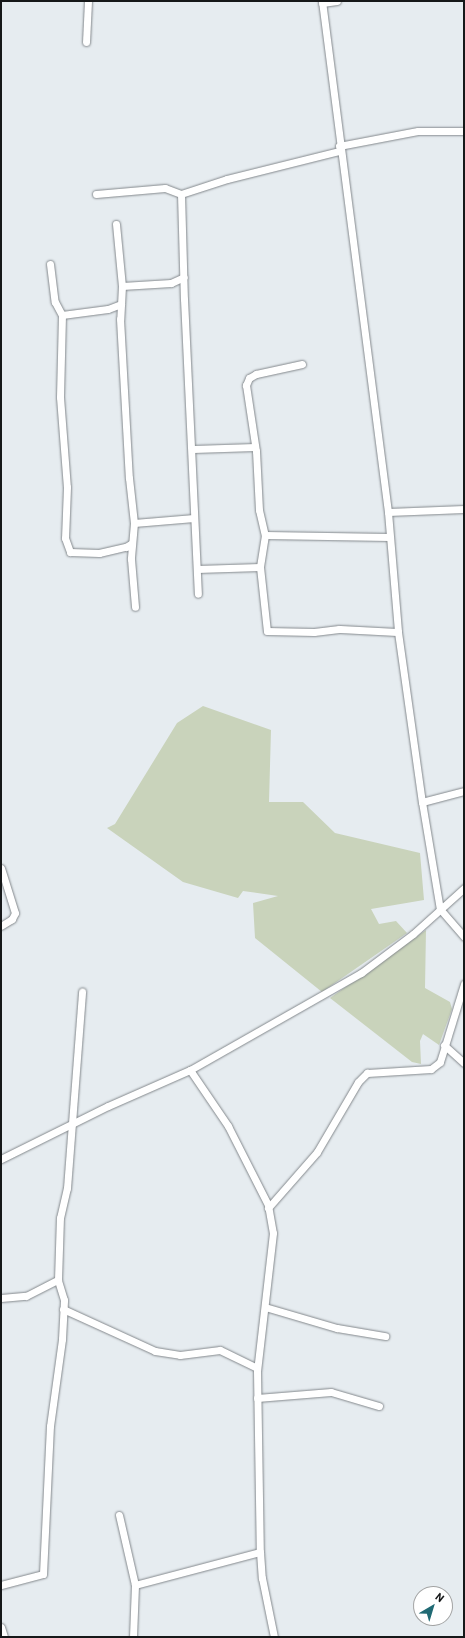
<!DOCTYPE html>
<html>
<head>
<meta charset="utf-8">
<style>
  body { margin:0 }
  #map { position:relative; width:465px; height:1638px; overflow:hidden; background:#e6ecf0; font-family:Barlow,sans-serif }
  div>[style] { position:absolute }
  .green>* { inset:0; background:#c9d3bb }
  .roads { filter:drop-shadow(0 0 1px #83888c) drop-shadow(0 0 1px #83888c) }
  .minor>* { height:7px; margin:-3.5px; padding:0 3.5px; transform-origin:3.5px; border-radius:3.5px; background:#fff }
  span { translate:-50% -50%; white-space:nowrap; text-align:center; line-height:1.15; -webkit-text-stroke:3.5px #fff; paint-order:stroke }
  .frame { position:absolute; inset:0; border:2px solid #161819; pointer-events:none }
  .north { position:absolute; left:413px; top:1586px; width:40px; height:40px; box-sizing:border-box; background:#fff; border:1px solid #a2a3a3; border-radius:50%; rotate:38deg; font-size:11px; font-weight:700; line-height:16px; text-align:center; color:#161819 }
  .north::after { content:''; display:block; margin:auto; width:14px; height:18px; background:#206a74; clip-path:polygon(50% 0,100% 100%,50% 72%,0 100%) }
</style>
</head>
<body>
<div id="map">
  <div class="green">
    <i style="clip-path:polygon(203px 706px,271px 730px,269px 802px,303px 802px,335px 833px,420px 853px,424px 900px,371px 909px,379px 924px,396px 921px,407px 933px,322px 992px,255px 938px,253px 903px,278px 896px,243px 891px,238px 898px,183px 882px,107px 828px,115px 824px,177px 723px)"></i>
    <i style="clip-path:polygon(426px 930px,425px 988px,450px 1002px,452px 1009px,439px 1045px,423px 1034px,420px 1041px,421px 1064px,412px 1062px,330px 998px)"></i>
  </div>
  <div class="roads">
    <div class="minor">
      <i style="left:322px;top:1px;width:515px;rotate:82.64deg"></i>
      <i style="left:388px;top:512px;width:120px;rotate:85.2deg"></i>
      <i style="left:398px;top:632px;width:172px;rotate:82deg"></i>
      <i style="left:422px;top:802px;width:109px;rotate:80.5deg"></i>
      <i style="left:440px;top:909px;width:37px;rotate:49deg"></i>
      <i style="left:322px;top:3px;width:15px;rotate:-8deg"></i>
      <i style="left:86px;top:42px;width:41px;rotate:-87.2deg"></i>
      <i style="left:339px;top:146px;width:80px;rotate:-10.8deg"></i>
      <i style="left:418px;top:131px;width:46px"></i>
      <i style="left:96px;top:194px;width:69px;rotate:-5deg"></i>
      <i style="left:165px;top:188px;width:17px;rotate:21deg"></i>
      <i style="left:181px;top:194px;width:48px;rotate:-18.1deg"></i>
      <i style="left:227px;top:179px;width:115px;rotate:-14deg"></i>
      <i style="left:181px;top:194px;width:105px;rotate:88.4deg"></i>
      <i style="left:184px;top:299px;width:295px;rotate:87.3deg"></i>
      <i style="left:116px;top:224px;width:62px;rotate:84.5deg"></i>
      <i style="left:122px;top:286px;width:33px;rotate:93deg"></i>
      <i style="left:120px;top:319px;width:159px;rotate:86.8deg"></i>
      <i style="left:129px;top:478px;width:45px;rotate:83.7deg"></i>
      <i style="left:134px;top:523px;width:36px;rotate:95deg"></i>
      <i style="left:131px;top:559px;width:48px;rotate:85.2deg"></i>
      <i style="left:50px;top:264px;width:38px;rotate:83deg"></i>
      <i style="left:55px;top:302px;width:15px;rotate:62deg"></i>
      <i style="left:62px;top:315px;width:82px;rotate:91.4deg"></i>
      <i style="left:60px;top:397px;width:90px;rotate:85.6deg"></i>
      <i style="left:67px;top:487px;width:51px;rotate:92.2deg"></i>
      <i style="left:65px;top:538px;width:15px;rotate:70deg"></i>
      <i style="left:70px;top:552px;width:29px;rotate:2deg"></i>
      <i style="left:99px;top:553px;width:28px;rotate:-13deg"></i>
      <i style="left:126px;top:547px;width:7px;rotate:-34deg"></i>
      <i style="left:122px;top:286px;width:49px;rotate:-3.5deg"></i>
      <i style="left:171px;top:283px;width:14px;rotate:-25deg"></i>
      <i style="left:62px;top:315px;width:46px;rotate:-7.4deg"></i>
      <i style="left:108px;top:309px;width:14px;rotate:-21deg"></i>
      <i style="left:302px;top:364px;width:47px;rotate:167.7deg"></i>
      <i style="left:256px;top:374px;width:8px;rotate:150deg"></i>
      <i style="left:249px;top:378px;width:8px;rotate:113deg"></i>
      <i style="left:246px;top:385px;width:67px;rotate:81.4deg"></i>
      <i style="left:256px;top:451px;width:59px;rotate:87.1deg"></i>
      <i style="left:259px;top:510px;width:26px;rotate:77deg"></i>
      <i style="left:265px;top:535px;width:32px;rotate:99deg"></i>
      <i style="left:260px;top:567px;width:64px;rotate:83.8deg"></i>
      <i style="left:267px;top:631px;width:47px;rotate:1.2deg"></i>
      <i style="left:314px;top:632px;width:25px;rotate:-7deg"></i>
      <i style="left:339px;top:629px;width:59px;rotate:2.9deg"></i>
      <i style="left:193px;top:449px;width:62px;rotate:-1.8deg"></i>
      <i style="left:388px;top:512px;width:76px;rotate:-2.3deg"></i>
      <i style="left:134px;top:523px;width:60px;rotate:-4.8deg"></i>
      <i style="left:265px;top:535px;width:124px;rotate:0.9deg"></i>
      <i style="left:197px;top:569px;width:63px;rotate:-1.8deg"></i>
      <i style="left:422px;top:802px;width:43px;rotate:-14.7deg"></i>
      <i style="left:1px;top:868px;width:47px;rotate:72.7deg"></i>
      <i style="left:15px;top:913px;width:7px;rotate:117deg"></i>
      <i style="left:12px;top:919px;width:13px;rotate:148deg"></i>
      <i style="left:444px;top:1045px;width:27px;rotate:42deg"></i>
      <i style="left:190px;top:1070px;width:68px;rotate:55.8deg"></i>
      <i style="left:228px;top:1126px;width:89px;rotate:63.1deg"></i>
      <i style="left:268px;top:1205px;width:28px;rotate:80deg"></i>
      <i style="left:273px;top:1233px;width:139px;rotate:96.6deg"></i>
      <i style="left:257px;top:1371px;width:181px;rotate:89.1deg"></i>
      <i style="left:260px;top:1552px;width:26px;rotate:86deg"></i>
      <i style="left:262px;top:1578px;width:60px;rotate:78.5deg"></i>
      <i style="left:1px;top:1159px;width:119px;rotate:-26.4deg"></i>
      <i style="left:108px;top:1106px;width:90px;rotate:-23.7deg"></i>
      <i style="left:190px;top:1070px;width:197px;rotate:-29.6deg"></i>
      <i style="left:361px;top:973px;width:65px;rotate:-36.9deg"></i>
      <i style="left:413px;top:934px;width:69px;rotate:-42deg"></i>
      <i style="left:268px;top:1208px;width:74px;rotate:-48.8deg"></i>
      <i style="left:317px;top:1152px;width:81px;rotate:-59.6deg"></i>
      <i style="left:358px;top:1082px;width:13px;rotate:-45deg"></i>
      <i style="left:367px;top:1073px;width:64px;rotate:-3.6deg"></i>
      <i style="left:431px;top:1069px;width:11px;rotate:-38deg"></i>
      <i style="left:440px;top:1062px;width:82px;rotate:-72.9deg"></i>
      <i style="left:1px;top:1298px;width:25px;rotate:-5deg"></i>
      <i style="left:26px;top:1296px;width:36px;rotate:-27deg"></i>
      <i style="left:265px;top:1307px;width:75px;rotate:16.3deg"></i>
      <i style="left:337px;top:1328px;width:49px;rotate:9.5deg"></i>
      <i style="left:63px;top:1309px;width:101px;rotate:24.5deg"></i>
      <i style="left:155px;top:1351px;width:25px;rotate:9deg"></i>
      <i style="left:180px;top:1355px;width:40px;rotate:-7.1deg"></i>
      <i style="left:220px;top:1350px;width:41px;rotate:25.9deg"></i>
      <i style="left:257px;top:1398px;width:74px;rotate:-4.6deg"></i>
      <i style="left:331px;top:1392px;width:50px;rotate:16.3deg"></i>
      <i style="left:119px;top:1515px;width:72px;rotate:77.1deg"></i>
      <i style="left:135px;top:1585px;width:52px;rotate:92.2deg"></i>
      <i style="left:1px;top:1585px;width:43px;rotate:-14.7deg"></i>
      <i style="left:43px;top:1574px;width:148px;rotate:-87.3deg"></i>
      <i style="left:50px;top:1426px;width:88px;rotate:-82.1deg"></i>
      <i style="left:62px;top:1339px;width:39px;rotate:-87deg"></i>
      <i style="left:64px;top:1300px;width:21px;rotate:-107deg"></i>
      <i style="left:58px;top:1280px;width:62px;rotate:-88.2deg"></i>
      <i style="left:60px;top:1218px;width:31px;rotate:-77deg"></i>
      <i style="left:67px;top:1188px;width:197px;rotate:-85.6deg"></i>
      <i style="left:135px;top:1585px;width:129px;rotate:-14.8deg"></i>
      <i style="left:1px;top:1627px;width:10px;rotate:73deg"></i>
    </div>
  </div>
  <div class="frame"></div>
  <div class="north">N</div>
</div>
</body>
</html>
